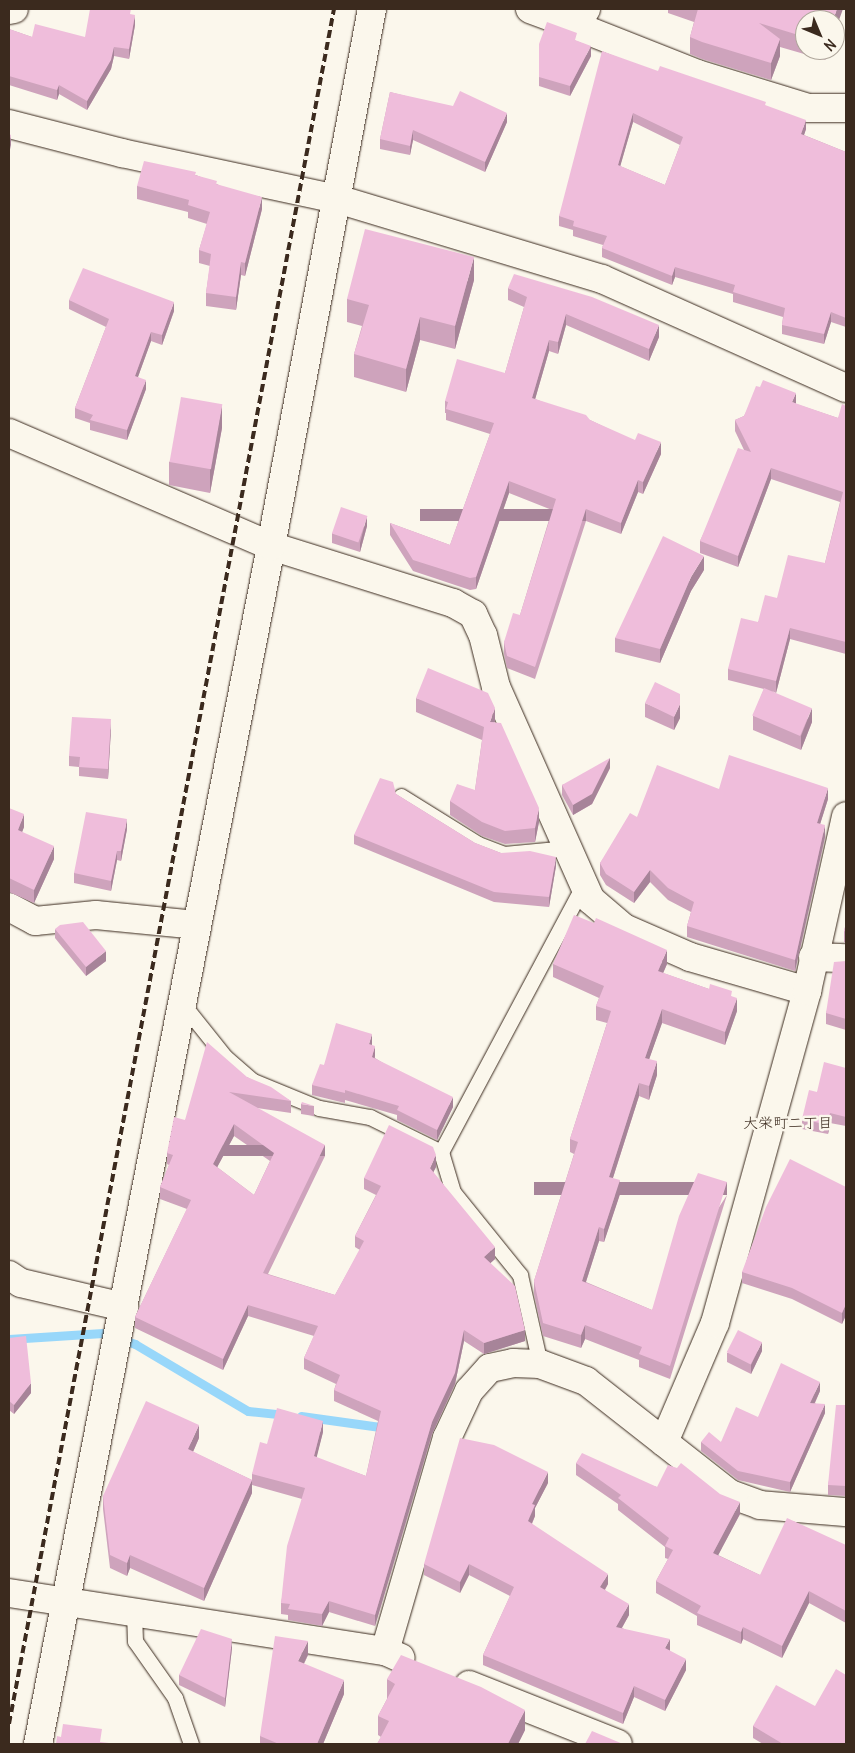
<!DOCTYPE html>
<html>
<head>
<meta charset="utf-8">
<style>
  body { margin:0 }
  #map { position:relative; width:855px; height:1753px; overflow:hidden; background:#fbf7ec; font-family:Delius,"Klee One",sans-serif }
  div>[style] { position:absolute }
  .stream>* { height:9px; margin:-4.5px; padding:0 4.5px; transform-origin:4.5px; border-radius:4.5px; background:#98d7fa }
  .roads { filter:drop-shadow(0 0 1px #3b2a1e) drop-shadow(0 0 1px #3b2a1e) }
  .lane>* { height:15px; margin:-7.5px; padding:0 7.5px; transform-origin:7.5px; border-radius:7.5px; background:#fbf7ec }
  .street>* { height:28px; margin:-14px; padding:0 14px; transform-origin:14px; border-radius:14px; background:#fbf7ec }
  .rail>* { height:4px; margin-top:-2px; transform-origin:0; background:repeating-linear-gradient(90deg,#3b2a1e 0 8px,transparent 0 12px) }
  .wall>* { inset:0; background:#cea3bc }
  .shaded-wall>* { inset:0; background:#a78499; transform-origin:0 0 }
  .building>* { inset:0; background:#efbddb; transform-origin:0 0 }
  span { translate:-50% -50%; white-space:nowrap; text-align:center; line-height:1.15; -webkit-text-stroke:5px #fbf7ec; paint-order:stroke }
  .neighbourhood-label { font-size:15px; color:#3b2a1e }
  .frame { position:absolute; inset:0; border:10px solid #3b2a1e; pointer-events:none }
  .north { position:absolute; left:795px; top:10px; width:50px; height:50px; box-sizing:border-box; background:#fbf7ec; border:1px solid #aea59a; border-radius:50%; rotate:135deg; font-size:14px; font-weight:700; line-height:20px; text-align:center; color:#3b2a1e }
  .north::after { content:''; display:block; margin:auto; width:18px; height:22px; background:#3b2a1e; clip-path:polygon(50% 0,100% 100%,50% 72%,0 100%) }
</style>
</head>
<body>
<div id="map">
  <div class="stream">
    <i style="left:9px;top:1339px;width:94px;rotate:-3.7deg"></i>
    <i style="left:103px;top:1333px;width:34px;rotate:19deg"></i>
    <i style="left:135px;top:1344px;width:131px;rotate:30.7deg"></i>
    <i style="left:248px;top:1411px;width:37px;rotate:6deg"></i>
    <i style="left:301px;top:1416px;width:87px;rotate:7.9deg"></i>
  </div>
  <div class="roads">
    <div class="lane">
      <i style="left:401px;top:796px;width:91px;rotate:31.9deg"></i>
      <i style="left:478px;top:844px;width:28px;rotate:21deg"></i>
      <i style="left:504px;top:854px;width:64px;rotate:-5.4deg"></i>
      <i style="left:181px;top:1002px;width:70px;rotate:51.3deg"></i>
      <i style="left:225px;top:1057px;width:37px;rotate:41deg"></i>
      <i style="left:253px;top:1081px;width:71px;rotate:22.2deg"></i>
      <i style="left:319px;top:1108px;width:52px;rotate:10deg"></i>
      <i style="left:370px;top:1117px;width:79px;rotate:26.2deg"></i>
      <i style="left:441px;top:1152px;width:304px;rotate:-61.9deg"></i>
      <i style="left:441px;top:1152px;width:42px;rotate:73.3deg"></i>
      <i style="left:453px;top:1192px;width:107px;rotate:51.1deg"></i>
      <i style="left:520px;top:1275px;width:91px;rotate:77.3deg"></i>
      <i style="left:134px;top:1612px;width:29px;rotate:88deg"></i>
      <i style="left:135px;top:1641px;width:70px;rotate:54.9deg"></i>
      <i style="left:175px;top:1698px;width:49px;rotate:70.8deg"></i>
    </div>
    <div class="street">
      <i style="left:530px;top:9px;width:49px;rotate:20.3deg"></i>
      <i style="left:586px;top:9px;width:20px;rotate:120deg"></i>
      <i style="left:576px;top:26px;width:130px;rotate:21.6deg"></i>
      <i style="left:697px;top:74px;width:116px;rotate:17deg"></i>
      <i style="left:808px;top:108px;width:38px"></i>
      <i style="left:9px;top:10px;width:5px;rotate:-11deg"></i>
      <i style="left:9px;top:124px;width:117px;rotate:14.4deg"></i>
      <i style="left:122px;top:153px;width:220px;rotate:12.1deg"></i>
      <i style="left:337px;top:199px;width:277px;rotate:16.8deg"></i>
      <i style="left:602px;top:279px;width:267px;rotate:24.1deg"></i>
      <i style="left:9px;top:433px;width:285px;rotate:23.3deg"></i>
      <i style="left:271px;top:546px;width:191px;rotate:17.4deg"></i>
      <i style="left:453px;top:603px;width:23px;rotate:29deg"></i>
      <i style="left:473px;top:614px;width:23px;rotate:65deg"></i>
      <i style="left:483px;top:635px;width:54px;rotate:76deg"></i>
      <i style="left:496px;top:687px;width:233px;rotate:66deg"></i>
      <i style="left:591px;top:900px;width:43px;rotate:40.3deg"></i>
      <i style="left:624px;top:928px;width:72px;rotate:23.7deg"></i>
      <i style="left:690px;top:957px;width:122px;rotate:16.2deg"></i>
      <i style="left:9px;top:907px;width:30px;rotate:28deg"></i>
      <i style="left:35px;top:921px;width:61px;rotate:-5.6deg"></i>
      <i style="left:96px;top:915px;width:100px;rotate:5.7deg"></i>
      <i style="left:813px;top:957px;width:33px;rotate:2deg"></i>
      <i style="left:9px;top:1275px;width:14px;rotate:34deg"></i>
      <i style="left:21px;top:1283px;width:106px;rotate:13.1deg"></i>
      <i style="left:664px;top:1442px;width:129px;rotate:-66.8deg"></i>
      <i style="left:715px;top:1323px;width:345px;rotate:-74.5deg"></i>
      <i style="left:807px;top:991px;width:179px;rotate:-77.4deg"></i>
      <i style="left:9px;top:1593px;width:380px;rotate:8.8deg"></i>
      <i style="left:385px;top:1651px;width:17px;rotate:24deg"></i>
      <i style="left:385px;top:1651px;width:222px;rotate:-73.8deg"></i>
      <i style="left:447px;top:1438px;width:52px;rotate:-64.9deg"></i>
      <i style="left:469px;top:1391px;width:31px;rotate:-48deg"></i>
      <i style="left:490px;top:1368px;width:24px;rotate:-12deg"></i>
      <i style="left:513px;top:1363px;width:27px;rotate:2deg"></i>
      <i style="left:540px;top:1364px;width:49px;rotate:20.3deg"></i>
      <i style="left:586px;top:1381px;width:183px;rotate:38.1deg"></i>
      <i style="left:730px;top:1494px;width:32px;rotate:20deg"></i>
      <i style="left:760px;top:1505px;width:86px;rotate:4.7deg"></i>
      <i style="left:469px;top:1685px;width:160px;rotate:21.6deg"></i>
      <i style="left:38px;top:1744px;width:1220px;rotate:-78.99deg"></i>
      <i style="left:271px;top:546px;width:546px;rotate:-79.35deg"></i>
    </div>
  </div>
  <div class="rail">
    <i style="left:9px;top:1724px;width:1746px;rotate:-79.27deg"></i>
  </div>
  <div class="wall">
    <i style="clip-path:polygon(668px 9px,843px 9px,805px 20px,805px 50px,829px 50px,825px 60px,780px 47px,780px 56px,771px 80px,702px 59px,690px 54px,690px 37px,694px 22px,668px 13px)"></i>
    <i style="clip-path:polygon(132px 15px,135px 25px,129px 59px,114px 56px,111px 69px,87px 110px,59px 94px,57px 100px,9px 85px,9px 29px,32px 37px,85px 37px)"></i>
    <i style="clip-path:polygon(539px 44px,591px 56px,570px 96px,539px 86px)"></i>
    <i style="clip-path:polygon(evenodd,658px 71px,766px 106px,806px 129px,804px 135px,846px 152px,846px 327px,831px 322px,824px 344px,782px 334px,782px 325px,783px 317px,733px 302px,733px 294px,675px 277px,672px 285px,602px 257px,602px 248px,603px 245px,573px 236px,573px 230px,559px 226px,559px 216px,658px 71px,633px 122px,680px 145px,665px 185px,620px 166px,633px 122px)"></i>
    <i style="clip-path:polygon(390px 92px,507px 122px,485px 172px,413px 140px,410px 155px,380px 149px,380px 139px)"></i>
    <i style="clip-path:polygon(196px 175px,217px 184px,262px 209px,245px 276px,241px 275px,236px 310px,206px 306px,206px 293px,210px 266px,199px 263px,199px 250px,207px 224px,188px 218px,188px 212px,137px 199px,137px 186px)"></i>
    <i style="clip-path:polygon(474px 280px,455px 349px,420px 340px,406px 392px,354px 377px,354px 354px,362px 326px,347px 322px,347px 299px)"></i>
    <i style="clip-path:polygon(508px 288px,659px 337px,649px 361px,566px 325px,558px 354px,549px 351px,535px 399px,590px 420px,661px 454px,643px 494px,638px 492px,621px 534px,586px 521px,535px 679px,507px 668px,504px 654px,504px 642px,520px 615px,552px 510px,509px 493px,476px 589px,470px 590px,413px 571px,390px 535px,390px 523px,450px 545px,490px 434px,446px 420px,446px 413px,445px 413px,445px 401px,505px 373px,524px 307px,508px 300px)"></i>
    <i style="clip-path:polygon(69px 300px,174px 311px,162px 345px,151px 341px,138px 377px,146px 389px,127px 440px,90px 430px,90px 423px,75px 418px,75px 408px,106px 327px,69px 309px)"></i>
    <i style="clip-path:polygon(760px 387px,796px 404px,838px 418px,846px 406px,846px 654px,790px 639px,776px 693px,772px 691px,812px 722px,801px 750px,753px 730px,753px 716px,764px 689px,728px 680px,728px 669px,758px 622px,777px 598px,825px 563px,840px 502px,771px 479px,738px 567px,700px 553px,700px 541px,744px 450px,735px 431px,735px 420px,744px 416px)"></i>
    <i style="clip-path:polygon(222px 428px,210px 493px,169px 485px,169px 462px)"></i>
    <i style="clip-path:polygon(367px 526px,360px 552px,332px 543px,332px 533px)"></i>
    <i style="clip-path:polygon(704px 570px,691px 591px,660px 663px,615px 652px,615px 638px)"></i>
    <i style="clip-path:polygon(416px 698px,494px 722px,539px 822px,535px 842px,505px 844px,482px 836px,450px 815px,450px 801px,475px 790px,482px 740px,416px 712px)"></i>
    <i style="clip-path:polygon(645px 703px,680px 718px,674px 730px,645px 717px)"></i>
    <i style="clip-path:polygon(111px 729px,108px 779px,79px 776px,79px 767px,69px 766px,69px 756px)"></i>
    <i style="clip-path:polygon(610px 768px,592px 804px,573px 815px,562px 795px,562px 785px)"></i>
    <i style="clip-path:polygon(719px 789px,828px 799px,820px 824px,825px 837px,795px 971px,687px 937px,687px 926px,691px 912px,668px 900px,650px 882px,634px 903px,606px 885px,600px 875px,600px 863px,637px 817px)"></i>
    <i style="clip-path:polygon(396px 794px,475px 843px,501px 853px,556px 866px,549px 907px,494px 902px,354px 844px,354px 835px)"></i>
    <i style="clip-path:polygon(9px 808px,24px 827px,22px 832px,54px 859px,34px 903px,9px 892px)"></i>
    <i style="clip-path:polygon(127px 829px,121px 861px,117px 860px,111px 891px,74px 883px,74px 873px)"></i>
    <i style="clip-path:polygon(846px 923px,846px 943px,844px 942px,844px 931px)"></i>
    <i style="clip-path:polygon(55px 929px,106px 961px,86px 976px,55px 938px)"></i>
    <i style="clip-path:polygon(846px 961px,846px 1030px,826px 1024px,826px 1013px)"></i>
    <i style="clip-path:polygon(553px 964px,667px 964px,663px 973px,732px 997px,737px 1011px,725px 1045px,662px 1023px,649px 1059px,657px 1075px,649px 1100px,639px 1096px,613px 1178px,620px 1194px,604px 1242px,599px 1241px,586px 1282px,652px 1310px,727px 1195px,670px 1379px,639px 1367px,639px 1360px,585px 1339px,581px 1348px,543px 1336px,534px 1294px,534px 1281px,574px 1154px,570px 1152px,570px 1139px,607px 1023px,596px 1020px,596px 1006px,599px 998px,553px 977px)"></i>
    <i style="clip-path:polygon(372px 1044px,372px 1045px,375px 1056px,375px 1058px,453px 1107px,437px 1140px,397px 1120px,397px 1115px,345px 1100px,345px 1103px,312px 1095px,312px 1085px,324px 1065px)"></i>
    <i style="clip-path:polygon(846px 1068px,846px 1126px,830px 1123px,828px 1134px,802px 1129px,802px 1119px,817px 1092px)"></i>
    <i style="clip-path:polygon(evenodd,247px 1077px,291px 1101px,291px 1113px,257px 1108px,325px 1156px,268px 1274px,335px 1295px,360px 1250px,355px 1247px,355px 1236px,376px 1195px,364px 1189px,364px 1178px,436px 1167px,433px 1172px,495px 1259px,490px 1263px,525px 1341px,484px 1354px,464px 1341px,455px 1384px,432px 1434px,375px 1626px,329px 1612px,322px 1626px,288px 1620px,288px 1615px,281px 1614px,281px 1603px,302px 1499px,252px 1485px,252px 1493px,204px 1601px,130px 1568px,127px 1576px,110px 1568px,103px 1509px,103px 1496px,199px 1438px,193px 1452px,252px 1480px,252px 1474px,267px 1444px,323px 1432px,316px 1458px,366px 1476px,378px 1421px,334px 1401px,334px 1390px,336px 1384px,304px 1369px,304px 1358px,314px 1336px,248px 1316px,223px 1370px,135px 1328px,135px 1317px,187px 1209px,160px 1199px,160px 1187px,169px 1165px,167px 1164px,167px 1153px,185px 1120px,247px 1077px,234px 1136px,270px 1161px,254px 1195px,217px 1167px,234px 1136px)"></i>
    <i style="clip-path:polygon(301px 1104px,314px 1106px,314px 1116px,301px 1114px)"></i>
    <i style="clip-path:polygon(846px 1187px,846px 1315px,842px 1324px,792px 1299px,742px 1283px,742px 1272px)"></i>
    <i style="clip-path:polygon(9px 1338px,31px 1393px,14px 1414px,9px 1410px)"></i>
    <i style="clip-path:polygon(762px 1351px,751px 1374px,727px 1362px,727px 1353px)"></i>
    <i style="clip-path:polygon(820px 1391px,815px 1403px,825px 1413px,790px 1492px,738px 1480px,701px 1451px,701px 1442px,721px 1442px,758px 1417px)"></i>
    <i style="clip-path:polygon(846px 1405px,846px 1496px,828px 1495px,828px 1485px)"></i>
    <i style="clip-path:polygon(576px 1463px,657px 1487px,740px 1514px,718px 1555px,760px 1575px,846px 1545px,846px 1623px,809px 1603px,782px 1658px,743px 1639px,741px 1644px,697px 1625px,697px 1616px,656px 1593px,656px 1581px,668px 1559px,665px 1558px,665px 1547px,618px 1510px,618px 1504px,576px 1475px)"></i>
    <i style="clip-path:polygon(548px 1483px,535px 1508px,535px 1516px,532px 1524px,608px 1584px,605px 1590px,629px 1615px,622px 1628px,670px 1650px,670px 1651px,686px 1670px,665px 1711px,634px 1697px,623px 1724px,483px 1665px,483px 1655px,510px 1596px,469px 1575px,460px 1593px,424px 1575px,424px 1564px)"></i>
    <i style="clip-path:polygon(232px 1648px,225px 1707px,179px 1685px,179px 1675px)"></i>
    <i style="clip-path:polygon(308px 1655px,304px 1664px,344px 1694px,323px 1744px,260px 1744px,260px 1736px)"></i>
    <i style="clip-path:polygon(387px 1679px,525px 1730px,518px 1744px,377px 1744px,381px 1737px,378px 1735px,378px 1716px,387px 1699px)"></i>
    <i style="clip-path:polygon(815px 1706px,846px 1744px,763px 1744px,753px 1738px,753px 1726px)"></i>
  </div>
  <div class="shaded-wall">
    <i style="clip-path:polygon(837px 9px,843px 9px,835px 31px,835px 20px,833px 20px)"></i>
    <i style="clip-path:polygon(135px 15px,135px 25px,129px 59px,129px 49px)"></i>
    <i style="clip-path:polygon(780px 39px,780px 56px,771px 80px,771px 63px)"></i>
    <i style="clip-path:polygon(591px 46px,591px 56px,570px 96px,570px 86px)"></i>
    <i style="clip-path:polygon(114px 47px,114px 56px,111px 69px,87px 110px,87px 101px)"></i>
    <i style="clip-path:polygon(825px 50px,829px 50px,825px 60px)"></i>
    <i style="clip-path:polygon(59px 85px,59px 94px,57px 100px,57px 90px)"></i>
    <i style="clip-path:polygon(507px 113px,507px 122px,485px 172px,485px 162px)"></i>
    <i style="clip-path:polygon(633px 113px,633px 122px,618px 174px,618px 165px)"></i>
    <i style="clip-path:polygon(806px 120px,806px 129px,801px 144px,801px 134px)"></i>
    <i style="clip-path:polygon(413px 130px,413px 140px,410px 155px,410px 146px)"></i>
    <i style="clip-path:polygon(11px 135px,11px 145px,9px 154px,9px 144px)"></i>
    <i style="clip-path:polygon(262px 197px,262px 209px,245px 276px,245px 263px)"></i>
    <i style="clip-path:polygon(474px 257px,474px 280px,455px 349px,455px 326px)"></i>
    <i style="clip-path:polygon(241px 262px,241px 275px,236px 310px,236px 297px)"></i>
    <i style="clip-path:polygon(675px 267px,675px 277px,672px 285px,672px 276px)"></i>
    <i style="clip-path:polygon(174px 302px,174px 311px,162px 345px,162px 335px)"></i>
    <i style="clip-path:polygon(831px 312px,831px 322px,824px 344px,824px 334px)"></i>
    <i style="clip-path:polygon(566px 314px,566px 325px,558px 354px,558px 342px)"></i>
    <i style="clip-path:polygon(420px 317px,420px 340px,406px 392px,406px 369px)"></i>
    <i style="clip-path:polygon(659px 325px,659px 337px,649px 361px,649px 349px)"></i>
    <i style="clip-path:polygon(151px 332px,151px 341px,135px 385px,135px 376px)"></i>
    <i style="clip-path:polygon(549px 340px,549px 351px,532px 410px,532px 398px)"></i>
    <i style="clip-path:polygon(146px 380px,146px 389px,127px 440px,127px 430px)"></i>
    <i style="clip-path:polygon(796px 393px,796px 404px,792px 402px)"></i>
    <i style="clip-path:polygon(222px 404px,222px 428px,210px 493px,210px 470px)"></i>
    <i style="clip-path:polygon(661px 442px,661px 454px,643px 494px,643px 482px)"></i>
    <i style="clip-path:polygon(771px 468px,771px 479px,738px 567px,738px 556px)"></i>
    <i style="clip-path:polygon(638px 480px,638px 492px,621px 534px,621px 523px)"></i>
    <i style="clip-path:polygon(509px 481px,509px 493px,476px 589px,476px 577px)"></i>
    <i style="left:586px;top:509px;width:12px;height:166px;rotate:90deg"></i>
    <i style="clip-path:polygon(367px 516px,367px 526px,360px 552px,360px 543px)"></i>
    <i style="clip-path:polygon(704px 556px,704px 570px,691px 591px,660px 663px,660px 649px,691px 577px)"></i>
    <i style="clip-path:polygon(790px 628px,790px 639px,776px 693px,776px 681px)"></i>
    <i style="clip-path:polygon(680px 704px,680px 718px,674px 730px,674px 717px)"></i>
    <i style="clip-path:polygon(495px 708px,495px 722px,490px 722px)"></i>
    <i style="clip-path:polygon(812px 708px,812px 722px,801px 750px,801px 736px)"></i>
    <i style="clip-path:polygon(111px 719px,111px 729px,108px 779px,108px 769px)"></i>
    <i style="clip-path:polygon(610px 758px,610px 768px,592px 804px,573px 815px,573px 805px)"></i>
    <i style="clip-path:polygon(828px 788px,828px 799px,817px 834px,817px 823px)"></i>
    <i style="clip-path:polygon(539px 808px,539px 822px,535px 842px,535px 828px)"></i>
    <i style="clip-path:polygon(24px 814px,24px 827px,18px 843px,18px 830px)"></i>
    <i style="clip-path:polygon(127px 819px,127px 829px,121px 861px,121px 851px)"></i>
    <i style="clip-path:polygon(825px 825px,825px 837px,795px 971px,795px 960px)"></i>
    <i style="clip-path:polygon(54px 846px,54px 859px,34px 903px,34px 890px)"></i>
    <i style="clip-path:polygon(117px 851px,117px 860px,111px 891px,111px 881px)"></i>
    <i style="clip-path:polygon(556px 857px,556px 866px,549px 907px,549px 897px)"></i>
    <i style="clip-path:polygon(650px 870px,650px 882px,634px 903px,634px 892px)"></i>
    <i style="clip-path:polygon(667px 950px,667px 964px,658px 985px,658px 971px)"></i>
    <i style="clip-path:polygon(106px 951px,106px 961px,86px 976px,86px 967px)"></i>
    <i style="clip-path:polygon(737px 998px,737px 1011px,725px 1045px,725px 1032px)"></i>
    <i style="clip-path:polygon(662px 1009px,662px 1023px,645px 1071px,645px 1058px)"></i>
    <i style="clip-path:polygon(372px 1034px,372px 1044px,369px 1054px,369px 1044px)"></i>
    <i style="clip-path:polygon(375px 1046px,375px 1056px,372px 1066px,372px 1057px)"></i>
    <i style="clip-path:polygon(657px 1061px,657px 1075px,649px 1100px,649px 1086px)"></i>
    <i style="clip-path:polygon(639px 1083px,639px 1096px,609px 1190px,609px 1177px)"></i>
    <i style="clip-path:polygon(453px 1097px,453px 1107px,437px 1140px,437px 1130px)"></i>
    <i style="clip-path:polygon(830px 1113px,830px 1123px,828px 1134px,828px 1125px)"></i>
    <i style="clip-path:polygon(234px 1124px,234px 1136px,213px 1175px,213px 1164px)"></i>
    <i style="left:325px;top:1145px;width:11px;height:142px;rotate:90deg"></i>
    <i style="clip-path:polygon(436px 1155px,436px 1167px,430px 1179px,430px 1168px)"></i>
    <i style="clip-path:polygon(620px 1180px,620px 1194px,604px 1242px,604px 1229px)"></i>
    <i style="left:727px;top:1182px;width:13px;height:193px;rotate:90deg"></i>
    <i style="clip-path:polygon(599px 1227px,599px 1241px,582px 1294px,582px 1281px)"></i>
    <i style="clip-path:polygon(495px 1247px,495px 1259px,484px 1269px,484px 1257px)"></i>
    <i style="clip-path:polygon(846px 1304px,846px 1315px,842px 1324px,842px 1313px)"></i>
    <i style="clip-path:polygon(248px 1305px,248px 1316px,223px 1370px,223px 1359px)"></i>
    <i style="clip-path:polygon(585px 1325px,585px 1339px,581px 1348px,581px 1335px)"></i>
    <i style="clip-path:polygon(464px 1330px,464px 1341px,455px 1384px,432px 1434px,375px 1626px,375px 1615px,432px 1422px)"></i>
    <i style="clip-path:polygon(525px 1330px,525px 1341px,484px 1354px,484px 1343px)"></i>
    <i style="clip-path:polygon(762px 1342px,762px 1351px,751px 1374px,751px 1365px)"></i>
    <i style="clip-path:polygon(820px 1382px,820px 1391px,810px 1413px,810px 1403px)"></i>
    <i style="clip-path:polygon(31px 1383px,31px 1393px,14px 1414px,14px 1405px)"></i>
    <i style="clip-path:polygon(825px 1404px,825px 1413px,790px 1492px,790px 1482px)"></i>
    <i style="clip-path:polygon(323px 1421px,323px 1432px,314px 1468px,314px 1456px)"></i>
    <i style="clip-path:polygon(199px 1425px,199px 1438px,188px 1463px,188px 1449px)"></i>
    <i style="clip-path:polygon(548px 1472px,548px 1483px,535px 1508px,535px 1516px,528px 1532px,528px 1521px,532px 1504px)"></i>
    <i style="clip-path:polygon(252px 1480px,252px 1493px,204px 1601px,204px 1588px)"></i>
    <i style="clip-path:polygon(740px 1502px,740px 1514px,713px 1565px,713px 1553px)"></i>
    <i style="clip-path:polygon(130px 1555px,130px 1568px,127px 1576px,127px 1563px)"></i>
    <i style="clip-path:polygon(469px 1564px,469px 1575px,460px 1593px,460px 1582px)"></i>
    <i style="clip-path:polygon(608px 1574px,608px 1584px,600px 1597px,600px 1587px)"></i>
    <i style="clip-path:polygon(809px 1591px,809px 1603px,782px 1658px,782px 1646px)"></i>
    <i style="clip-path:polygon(329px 1601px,329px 1612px,322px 1626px,322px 1614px)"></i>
    <i style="clip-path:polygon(629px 1604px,629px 1615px,616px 1638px,616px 1627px)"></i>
    <i style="clip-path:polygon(743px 1627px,743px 1639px,741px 1644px,741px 1632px)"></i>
    <i style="clip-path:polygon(232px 1639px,232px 1648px,225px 1707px,225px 1698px)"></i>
    <i style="clip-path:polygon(670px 1639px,670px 1650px,665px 1659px,665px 1648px)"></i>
    <i style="clip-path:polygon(308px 1641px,308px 1655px,298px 1675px,298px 1661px)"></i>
    <i style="clip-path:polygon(686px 1659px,686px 1670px,665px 1711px,665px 1700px)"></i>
    <i style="clip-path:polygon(344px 1680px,344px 1694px,323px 1744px,317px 1744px)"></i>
    <i style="clip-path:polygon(634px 1686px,634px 1697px,623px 1724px,623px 1713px)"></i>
    <i style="clip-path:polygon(525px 1710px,525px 1730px,518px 1744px,507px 1744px)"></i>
  </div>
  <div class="building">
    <i style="clip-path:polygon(90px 9px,131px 9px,130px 14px,135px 15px,129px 49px,114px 47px,111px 60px,87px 101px,59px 85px,57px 90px,9px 76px,9px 29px,32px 37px,35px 24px,85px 37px)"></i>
    <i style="clip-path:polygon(698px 9px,837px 9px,833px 20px,805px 20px,805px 37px,759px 23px,780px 39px,771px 63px,702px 42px,690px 37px)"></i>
    <i style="clip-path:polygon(547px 22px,577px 33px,575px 40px,591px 46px,570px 86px,539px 77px,539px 44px)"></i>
    <i style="clip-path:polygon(evenodd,602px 51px,658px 71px,660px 66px,766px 102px,765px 105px,806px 120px,801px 134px,846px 152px,846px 318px,831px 312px,824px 334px,782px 325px,785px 308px,733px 292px,735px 285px,675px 267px,672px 276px,602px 248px,607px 236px,573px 226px,574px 221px,559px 216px,602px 51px,633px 113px,683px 137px,665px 185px,618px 165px,633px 113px)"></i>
    <i style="clip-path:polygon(460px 91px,507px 113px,485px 162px,413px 130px,410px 146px,380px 139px,390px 92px,453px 106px)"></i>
    <i style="clip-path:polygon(9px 134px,11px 135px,9px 144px)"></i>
    <i style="clip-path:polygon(144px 161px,196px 172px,195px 175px,217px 181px,216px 184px,262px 197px,245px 263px,241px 262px,236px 297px,206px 293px,211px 254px,199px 250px,210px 212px,188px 205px,189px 200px,137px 186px)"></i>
    <i style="clip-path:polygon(365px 229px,474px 257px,455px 326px,420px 317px,406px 369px,354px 354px,369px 305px,347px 299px)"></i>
    <i style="clip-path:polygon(83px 268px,174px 302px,162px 335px,151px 332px,135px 376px,146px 380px,127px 430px,90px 420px,93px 415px,75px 408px,109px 319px,69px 300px)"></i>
    <i style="clip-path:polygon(514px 274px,592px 297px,659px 325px,649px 349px,566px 314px,558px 342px,549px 340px,532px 398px,586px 415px,590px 420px,635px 440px,638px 433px,661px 442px,643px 482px,638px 480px,621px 523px,586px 509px,535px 667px,507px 656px,504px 642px,513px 613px,520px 615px,556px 499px,509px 481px,476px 577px,470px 578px,413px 560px,390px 523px,450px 545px,494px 423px,446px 409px,448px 402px,445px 401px,457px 359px,505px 373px,527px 297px,508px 288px)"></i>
    <i style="clip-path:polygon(763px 380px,796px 393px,792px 402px,838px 418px,842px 404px,846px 406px,846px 642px,790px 628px,776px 681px,728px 669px,741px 618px,758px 622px,765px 595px,777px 598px,788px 555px,825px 563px,843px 492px,771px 468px,738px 556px,700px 541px,738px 448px,751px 452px,735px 420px,744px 416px,756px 386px,760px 387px)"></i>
    <i style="left:181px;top:397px;width:42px;height:66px;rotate:10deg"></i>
    <i style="left:341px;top:507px;width:28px;height:28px;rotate:19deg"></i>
    <i style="clip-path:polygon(663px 536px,704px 556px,691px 577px,660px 649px,615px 638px)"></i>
    <i style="clip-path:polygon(428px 668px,488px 693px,495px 708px,490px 722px,501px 723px,539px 808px,535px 828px,505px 831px,482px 822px,450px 801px,457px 784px,475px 790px,484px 727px,416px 698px)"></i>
    <i style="clip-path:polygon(655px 682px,680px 694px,680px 704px,674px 717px,645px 703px)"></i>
    <i style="left:764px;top:688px;width:52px;height:30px;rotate:23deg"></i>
    <i style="clip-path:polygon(72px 717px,111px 719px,108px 769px,79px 767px,80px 757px,69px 756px)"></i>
    <i style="clip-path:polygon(729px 755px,828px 788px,817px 823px,825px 825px,795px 960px,687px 926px,694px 902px,668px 888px,650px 870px,634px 892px,606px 874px,600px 863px,630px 813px,637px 817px,657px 765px,719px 789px)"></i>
    <i style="clip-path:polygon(610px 758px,592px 794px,573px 805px,562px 785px)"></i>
    <i style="clip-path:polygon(380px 778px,393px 782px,396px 794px,475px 843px,501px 853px,530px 851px,556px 857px,549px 897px,494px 892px,354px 835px)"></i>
    <i style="clip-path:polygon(9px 808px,24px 814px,18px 830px,54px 846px,34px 890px,9px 878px)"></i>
    <i style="clip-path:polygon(86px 812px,127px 819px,121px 851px,117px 851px,111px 881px,74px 873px)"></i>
    <i style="clip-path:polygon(574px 915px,594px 923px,596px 918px,667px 950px,658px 971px,709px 989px,710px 984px,732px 991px,731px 996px,737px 998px,725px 1032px,662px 1009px,645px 1058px,657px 1061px,649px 1086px,639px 1083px,609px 1177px,620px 1180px,604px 1229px,599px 1227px,582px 1281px,652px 1310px,679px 1216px,698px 1173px,727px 1182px,670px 1366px,639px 1354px,642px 1347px,585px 1325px,581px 1335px,543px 1323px,534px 1281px,578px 1142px,570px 1139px,611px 1011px,596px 1006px,604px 986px,553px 964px)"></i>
    <i style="clip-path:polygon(83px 922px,106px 951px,86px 967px,55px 929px,60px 925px)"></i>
    <i style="clip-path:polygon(846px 923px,846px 932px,844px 931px)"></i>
    <i style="clip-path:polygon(846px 961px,846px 1019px,826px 1013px,834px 962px)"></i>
    <i style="clip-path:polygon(336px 1023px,372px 1034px,369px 1044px,375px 1046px,372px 1057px,453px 1097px,437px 1130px,397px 1110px,399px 1106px,345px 1090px,345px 1093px,312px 1085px,320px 1064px,324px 1065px)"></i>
    <i style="clip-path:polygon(evenodd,207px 1042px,247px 1077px,271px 1087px,291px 1101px,229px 1092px,325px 1145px,263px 1273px,335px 1295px,364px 1241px,355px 1236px,381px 1186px,364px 1178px,389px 1125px,433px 1147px,436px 1155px,430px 1168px,495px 1247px,484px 1257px,515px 1286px,525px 1330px,484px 1343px,464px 1330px,455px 1373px,432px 1422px,375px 1615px,329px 1601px,322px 1614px,288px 1609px,290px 1604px,281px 1603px,287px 1546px,305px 1488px,252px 1474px,260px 1442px,267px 1444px,277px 1408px,323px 1421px,314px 1456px,366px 1476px,381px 1411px,334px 1390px,340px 1375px,304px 1358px,318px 1326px,248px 1305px,223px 1359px,135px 1317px,191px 1200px,160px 1187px,173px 1155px,167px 1153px,174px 1117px,185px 1120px,207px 1042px,234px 1124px,274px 1153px,254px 1195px,213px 1164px,234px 1124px)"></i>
    <i style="clip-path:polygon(824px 1062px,846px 1068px,846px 1117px,830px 1113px,828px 1125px,802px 1119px,809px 1090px,817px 1092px)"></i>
    <i style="clip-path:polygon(302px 1102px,314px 1106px,301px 1104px)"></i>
    <i style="clip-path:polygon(790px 1159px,846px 1187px,846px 1304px,842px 1313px,792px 1288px,742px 1272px,766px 1207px)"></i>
    <i style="left:738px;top:1330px;width:27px;height:25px;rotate:27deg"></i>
    <i style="clip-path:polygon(26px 1336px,31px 1383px,14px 1405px,9px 1401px,9px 1338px)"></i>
    <i style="clip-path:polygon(781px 1363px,820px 1382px,810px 1403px,825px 1404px,790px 1482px,738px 1471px,701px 1442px,709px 1432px,721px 1442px,736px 1407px,758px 1417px)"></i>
    <i style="clip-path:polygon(146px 1401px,199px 1425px,188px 1449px,252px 1480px,204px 1588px,130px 1555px,127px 1563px,110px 1555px,103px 1496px)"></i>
    <i style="clip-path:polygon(836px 1405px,846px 1405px,846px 1486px,828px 1485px)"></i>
    <i style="clip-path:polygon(460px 1438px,494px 1445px,548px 1472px,532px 1504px,535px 1505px,528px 1521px,608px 1574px,600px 1587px,629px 1604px,616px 1627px,670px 1639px,665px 1648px,686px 1659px,665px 1700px,634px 1686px,623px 1713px,483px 1655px,514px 1587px,469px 1564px,460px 1582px,424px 1564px)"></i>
    <i style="clip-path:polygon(582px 1453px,657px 1487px,668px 1465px,677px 1468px,681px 1463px,720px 1494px,740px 1502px,713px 1553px,760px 1575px,787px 1518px,846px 1545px,846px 1611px,809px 1591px,782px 1646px,743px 1627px,741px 1632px,697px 1613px,701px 1606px,656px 1581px,673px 1550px,665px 1546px,669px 1538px,618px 1498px,621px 1495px,576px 1463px)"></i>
    <i style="clip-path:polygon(201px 1629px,232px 1639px,225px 1698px,179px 1675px)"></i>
    <i style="clip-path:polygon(275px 1636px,308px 1641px,298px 1661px,344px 1680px,317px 1744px,279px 1744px,260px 1736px)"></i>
    <i style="clip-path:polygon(401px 1655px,481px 1687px,525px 1710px,508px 1744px,377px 1744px,389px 1721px,378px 1716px,395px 1684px,387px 1679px)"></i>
    <i style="clip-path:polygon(836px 1669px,846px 1675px,846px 1744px,783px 1744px,753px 1726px,776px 1685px,815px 1706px)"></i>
    <i style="clip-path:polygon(63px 1724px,102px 1729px,100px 1742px,109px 1743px,109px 1744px,56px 1744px,57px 1736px,61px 1737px)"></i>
    <i style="clip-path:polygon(592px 1731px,623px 1744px,585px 1744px)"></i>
  </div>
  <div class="neighbourhood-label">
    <span style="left:788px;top:1123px">大栄町二丁目</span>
  </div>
  <div class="frame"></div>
  <div class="north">N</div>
</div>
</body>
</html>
